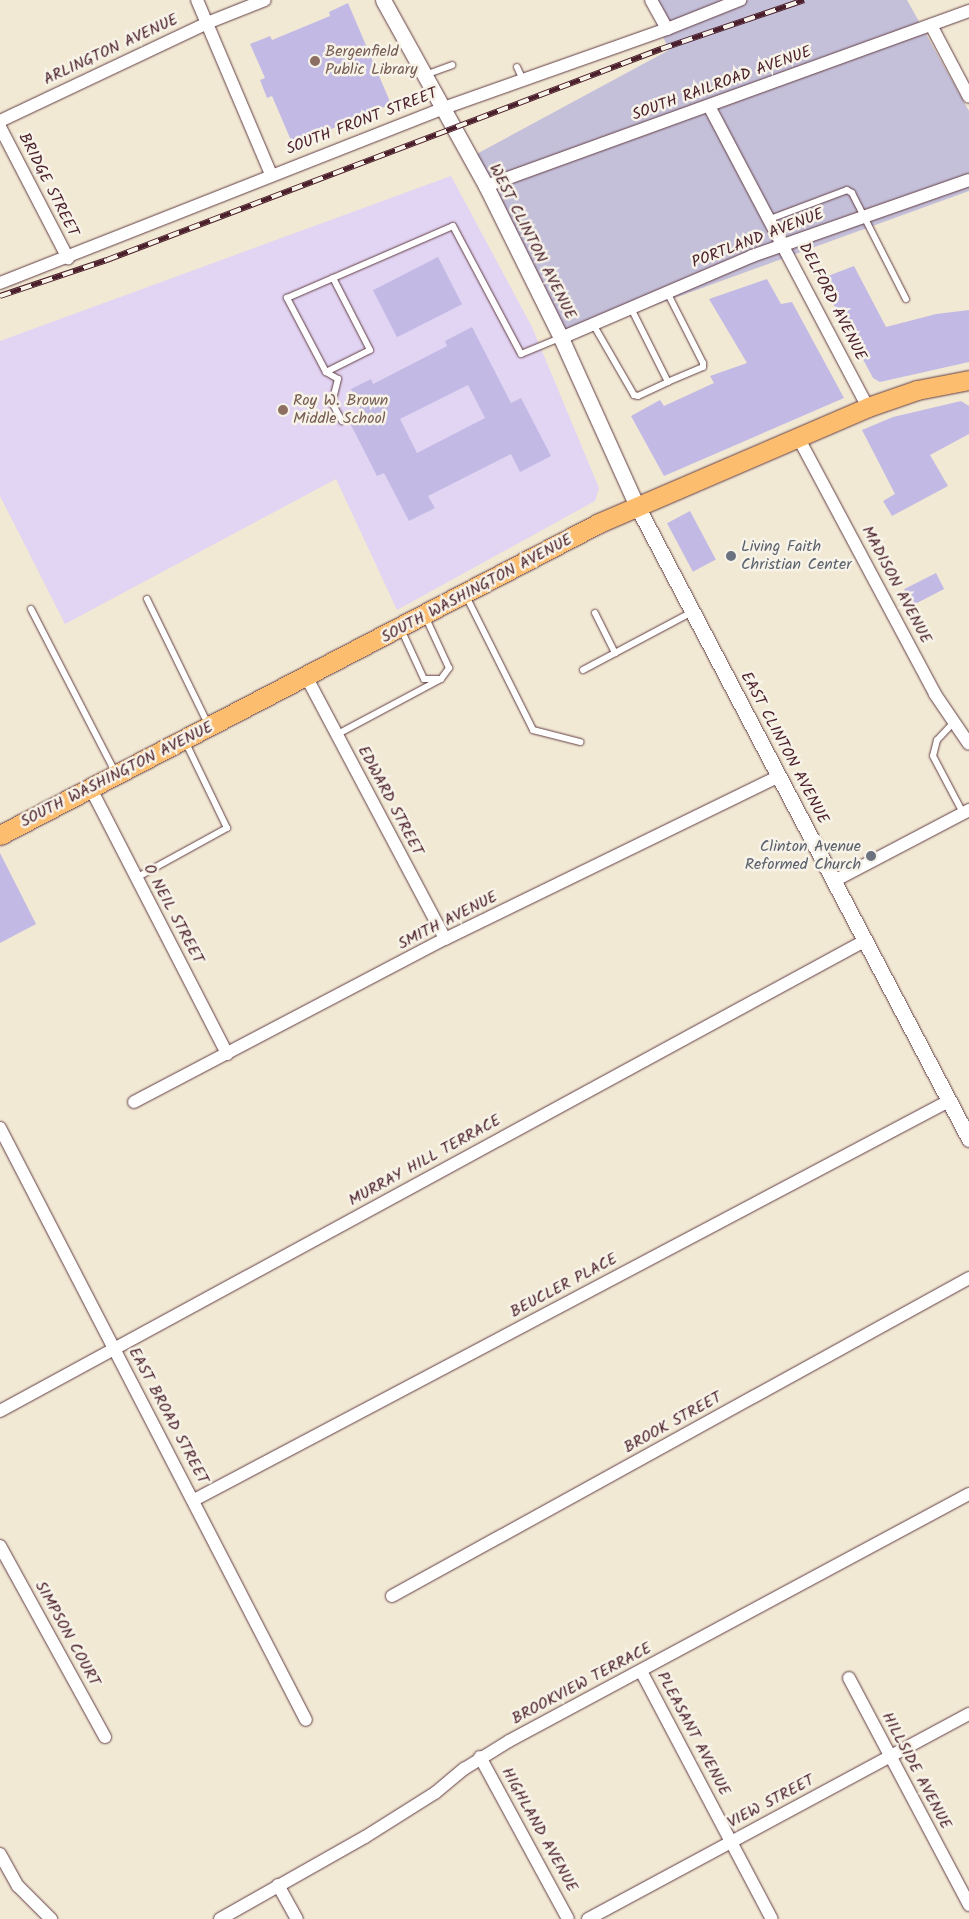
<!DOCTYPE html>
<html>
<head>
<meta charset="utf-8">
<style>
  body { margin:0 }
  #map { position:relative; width:969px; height:1919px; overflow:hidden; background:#f2e9d4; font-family:Kalam,sans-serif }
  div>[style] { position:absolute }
  .built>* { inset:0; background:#e2d4f3 }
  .industrial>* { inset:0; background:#c5c0da }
  .building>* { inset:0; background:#c2bae5; transform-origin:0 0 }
  .roads { filter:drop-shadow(0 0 1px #633d44) drop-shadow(0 0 1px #633d44) }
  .service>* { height:6px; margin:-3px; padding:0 3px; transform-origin:3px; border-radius:3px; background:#fff }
  .minor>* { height:12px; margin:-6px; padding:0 6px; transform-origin:6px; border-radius:6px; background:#fff }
  .tertiary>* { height:15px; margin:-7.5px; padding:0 7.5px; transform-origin:7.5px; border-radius:7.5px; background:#fff }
  .primary>* { height:19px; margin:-9.5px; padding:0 9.5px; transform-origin:9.5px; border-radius:9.5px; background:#fcbd6f }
  .rail>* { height:5.5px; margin-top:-2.75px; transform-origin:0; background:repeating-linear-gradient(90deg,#f7f3e8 0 11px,#4a1f2b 0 22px); box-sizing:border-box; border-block:1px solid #4a1f2b }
  .dots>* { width:14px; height:14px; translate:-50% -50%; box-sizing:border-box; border:2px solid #f7f3e8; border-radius:50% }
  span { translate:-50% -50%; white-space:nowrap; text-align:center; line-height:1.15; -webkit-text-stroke:5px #f7f3e8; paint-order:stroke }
  .street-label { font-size:16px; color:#4a1f2b }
  .education-label { font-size:16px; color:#785e54 }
  .left { translate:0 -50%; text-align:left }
  .worship-label { font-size:16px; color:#5b616d }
  .right { translate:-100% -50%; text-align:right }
</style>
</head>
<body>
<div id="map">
  <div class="built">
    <i style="clip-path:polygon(451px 176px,532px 327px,599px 488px,595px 501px,397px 610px,336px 479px,65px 624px,0 496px,0 341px)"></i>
  </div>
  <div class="industrial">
    <i style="clip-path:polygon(646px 0,907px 0,969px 111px,969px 191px,564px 338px,471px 157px,669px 50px)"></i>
  </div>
  <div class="building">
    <i style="clip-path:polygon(348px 3px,391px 104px,293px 145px,272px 96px,267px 98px,260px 80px,265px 78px,250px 44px,270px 36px,272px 40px,330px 16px,329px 12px)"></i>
    <i style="left:438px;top:257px;width:53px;height:73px;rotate:63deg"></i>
    <i style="clip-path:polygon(854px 266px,886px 327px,936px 314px,969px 310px,969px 362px,880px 382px,873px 378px,820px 279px)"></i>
    <i style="clip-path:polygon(767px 279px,781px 304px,792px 302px,844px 398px,664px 476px,631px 416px,660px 400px,664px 406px,714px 383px,710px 376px,747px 363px,709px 299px)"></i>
    <i style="clip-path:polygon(evenodd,472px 327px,511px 403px,521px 398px,551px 456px,520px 472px,511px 454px,428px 496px,435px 508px,409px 521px,384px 473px,377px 476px,347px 417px,361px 410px,351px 389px,371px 379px,373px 384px,447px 346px,445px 341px,472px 327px,468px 385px,485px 418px,417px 453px,400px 419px,468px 385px)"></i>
    <i style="clip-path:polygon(961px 401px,969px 406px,969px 434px,930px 455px,948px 486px,892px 516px,883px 501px,895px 494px,862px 430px,893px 417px)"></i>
    <i style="left:690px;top:511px;width:55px;height:26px;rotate:62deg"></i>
    <i style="left:936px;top:573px;width:18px;height:36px;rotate:63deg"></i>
    <i style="clip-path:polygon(0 853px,36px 924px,0 943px)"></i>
  </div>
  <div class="roads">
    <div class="service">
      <i style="left:517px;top:67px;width:14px;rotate:65deg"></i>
      <i style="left:425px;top:75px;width:29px;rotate:-20deg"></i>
      <i style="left:770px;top:219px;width:82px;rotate:-20.6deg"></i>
      <i style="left:847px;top:190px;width:6px;rotate:31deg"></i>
      <i style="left:852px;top:193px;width:119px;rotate:63deg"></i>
      <i style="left:667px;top:292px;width:80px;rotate:63.1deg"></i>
      <i style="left:703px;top:363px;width:4px;rotate:90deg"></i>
      <i style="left:703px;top:367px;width:38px;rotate:157deg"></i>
      <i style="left:593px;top:324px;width:82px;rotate:60deg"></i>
      <i style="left:634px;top:395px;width:4px;rotate:14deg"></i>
      <i style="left:638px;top:396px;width:33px;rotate:-25deg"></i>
      <i style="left:668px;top:382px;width:83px;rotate:-116.6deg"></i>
      <i style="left:326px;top:372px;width:49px;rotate:-26.6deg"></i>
      <i style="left:370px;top:350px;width:81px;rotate:-117.2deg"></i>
      <i style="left:342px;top:421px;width:21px;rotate:-119deg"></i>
      <i style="left:332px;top:403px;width:25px;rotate:-76deg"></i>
      <i style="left:338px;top:379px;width:14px;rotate:-150deg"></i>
      <i style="left:326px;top:372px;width:84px;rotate:-117.8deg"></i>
      <i style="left:287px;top:298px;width:181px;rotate:-23.4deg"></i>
      <i style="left:453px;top:226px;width:145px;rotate:62deg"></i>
      <i style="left:521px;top:354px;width:42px;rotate:-22.3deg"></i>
      <i style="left:466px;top:596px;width:150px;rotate:63.4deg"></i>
      <i style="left:533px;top:730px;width:49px;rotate:14.3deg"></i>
      <i style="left:147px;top:599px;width:139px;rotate:64deg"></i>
      <i style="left:31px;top:609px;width:183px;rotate:62.7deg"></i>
      <i style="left:595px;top:613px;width:45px;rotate:63.4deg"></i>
      <i style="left:401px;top:629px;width:55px;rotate:65.3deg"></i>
      <i style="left:424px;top:679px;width:17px"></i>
      <i style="left:441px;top:679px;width:14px;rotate:-54deg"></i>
      <i style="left:449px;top:668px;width:57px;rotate:-114.8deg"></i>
      <i style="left:583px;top:670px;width:123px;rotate:-28deg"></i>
      <i style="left:954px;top:722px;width:25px;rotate:133deg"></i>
      <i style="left:937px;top:740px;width:16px;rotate:104deg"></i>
      <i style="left:933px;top:756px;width:64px;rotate:62.2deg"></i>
      <i style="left:336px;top:735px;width:117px;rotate:-28.1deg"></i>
      <i style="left:136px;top:878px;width:104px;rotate:-28.8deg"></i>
      <i style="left:227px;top:828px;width:97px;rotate:-115.8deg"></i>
    </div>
    <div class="minor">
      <i style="left:197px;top:0;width:189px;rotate:67deg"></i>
      <i style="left:651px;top:0;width:33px;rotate:61deg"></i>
      <i style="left:931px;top:25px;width:81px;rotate:62.2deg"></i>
      <i style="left:709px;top:106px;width:340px;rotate:62.2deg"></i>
      <i style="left:0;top:121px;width:229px;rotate:-25.3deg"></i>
      <i style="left:207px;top:23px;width:62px;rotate:-21.6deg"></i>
      <i style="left:0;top:127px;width:148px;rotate:62.6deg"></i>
      <i style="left:486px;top:186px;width:514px;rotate:-19.92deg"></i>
      <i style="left:0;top:283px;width:474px;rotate:-21.5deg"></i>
      <i style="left:441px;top:109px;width:240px;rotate:-19.5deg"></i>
      <i style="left:667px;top:29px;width:79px;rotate:-21.7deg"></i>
      <i style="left:561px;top:338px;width:208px;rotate:-23.2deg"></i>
      <i style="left:752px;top:256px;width:230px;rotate:-19.3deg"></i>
      <i style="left:799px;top:439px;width:289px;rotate:61.9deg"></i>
      <i style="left:935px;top:694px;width:60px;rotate:55.8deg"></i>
      <i style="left:307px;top:678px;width:295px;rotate:62.1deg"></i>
      <i style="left:91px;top:789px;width:298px;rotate:62.8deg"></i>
      <i style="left:834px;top:881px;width:153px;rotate:-27.7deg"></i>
      <i style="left:134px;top:1102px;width:351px;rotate:-27.7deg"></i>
      <i style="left:445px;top:939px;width:372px;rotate:-26deg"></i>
      <i style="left:0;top:1128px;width:666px;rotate:62.67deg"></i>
      <i style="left:0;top:1411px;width:986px;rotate:-28.54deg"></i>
      <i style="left:194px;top:1500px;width:854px;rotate:-27.86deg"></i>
      <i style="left:0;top:1546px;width:218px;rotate:61.2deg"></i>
      <i style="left:392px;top:1596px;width:659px;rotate:-28.86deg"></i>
      <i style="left:641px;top:1671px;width:280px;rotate:62.2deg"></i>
      <i style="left:849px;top:1678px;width:257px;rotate:62.1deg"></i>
      <i style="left:480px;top:1757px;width:184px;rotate:61.5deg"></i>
      <i style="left:0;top:1854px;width:37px;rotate:61deg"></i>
      <i style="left:18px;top:1886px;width:47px;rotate:45deg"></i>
      <i style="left:278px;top:1885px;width:39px;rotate:61deg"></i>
      <i style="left:220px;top:1919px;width:167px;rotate:-29.5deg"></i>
      <i style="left:365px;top:1837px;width:83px;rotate:-32.2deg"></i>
      <i style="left:435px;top:1793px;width:38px;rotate:-40deg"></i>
      <i style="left:464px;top:1769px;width:53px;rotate:-31.9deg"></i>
      <i style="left:509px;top:1741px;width:522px;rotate:-28.23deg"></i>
      <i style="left:588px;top:1919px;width:433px;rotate:-28.3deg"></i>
    </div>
    <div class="tertiary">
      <i style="left:383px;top:0;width:213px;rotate:61deg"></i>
      <i style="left:486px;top:186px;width:169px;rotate:63.7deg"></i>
      <i style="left:561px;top:338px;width:184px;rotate:65.7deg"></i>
      <i style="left:637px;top:506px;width:715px;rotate:62.32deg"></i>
    </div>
    <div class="primary">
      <i style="left:0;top:835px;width:675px;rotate:-27.51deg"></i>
      <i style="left:599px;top:523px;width:293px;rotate:-23.3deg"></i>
      <i style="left:868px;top:407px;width:52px;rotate:-19.1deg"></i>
      <i style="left:917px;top:390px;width:53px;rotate:-10.9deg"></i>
    </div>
  </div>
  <div class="rail">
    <i style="left:0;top:296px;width:113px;rotate:-18.6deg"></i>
    <i style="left:107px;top:260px;width:593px;rotate:-20.85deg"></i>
    <i style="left:661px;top:49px;width:151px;rotate:-18.9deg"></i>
  </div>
  <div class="dots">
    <i style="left:315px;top:61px;background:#8d6e63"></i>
    <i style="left:283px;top:410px;background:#8d6e63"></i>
    <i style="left:731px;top:556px;background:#6b7280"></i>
    <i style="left:871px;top:856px;background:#6b7280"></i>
  </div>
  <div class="street-label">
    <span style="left:111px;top:50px;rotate:-25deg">ARLINGTON AVENUE</span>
    <span style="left:722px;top:84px;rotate:-20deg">SOUTH RAILROAD AVENUE</span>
    <span style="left:362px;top:122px;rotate:-21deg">SOUTH FRONT STREET</span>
    <span style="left:48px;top:185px;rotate:63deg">BRIDGE STREET</span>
    <span style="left:758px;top:239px;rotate:-21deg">PORTLAND AVENUE</span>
    <span style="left:532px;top:242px;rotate:63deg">WEST CLINTON AVENUE</span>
    <span style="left:832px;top:302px;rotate:63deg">DELFORD AVENUE</span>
    <span style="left:896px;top:585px;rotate:62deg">MADISON AVENUE</span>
    <span style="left:477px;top:589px;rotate:-28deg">SOUTH WASHINGTON AVENUE</span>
    <span style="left:784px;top:748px;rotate:62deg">EAST CLINTON AVENUE</span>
    <span style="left:117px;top:775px;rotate:-27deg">SOUTH WASHINGTON AVENUE</span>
    <span style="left:390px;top:801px;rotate:62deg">EDWARD STREET</span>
    <span style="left:173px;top:914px;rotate:62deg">O NEIL STREET</span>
    <span style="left:448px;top:921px;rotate:-27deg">SMITH AVENUE</span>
    <span style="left:425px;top:1161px;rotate:-29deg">MURRAY HILL TERRACE</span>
    <span style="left:564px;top:1286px;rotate:-28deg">BEUCLER PLACE</span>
    <span style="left:168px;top:1416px;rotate:62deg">EAST BROAD STREET</span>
    <span style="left:673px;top:1423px;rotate:-29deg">BROOK STREET</span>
    <span style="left:67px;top:1634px;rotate:61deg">SIMPSON COURT</span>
    <span style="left:582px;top:1684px;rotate:-28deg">BROOKVIEW TERRACE</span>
    <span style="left:693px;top:1734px;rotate:62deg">PLEASANT AVENUE</span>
    <span style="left:916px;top:1771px;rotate:62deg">HILLSIDE AVENUE</span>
    <span style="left:771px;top:1802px;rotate:-28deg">VIEW STREET</span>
    <span style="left:539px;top:1830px;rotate:61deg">HIGHLAND AVENUE</span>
  </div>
  <div class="education-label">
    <span class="left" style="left:325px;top:61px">Bergenfield<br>Public Library</span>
    <span class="left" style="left:293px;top:410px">Roy W. Brown<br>Middle School</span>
  </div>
  <div class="worship-label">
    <span class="left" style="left:741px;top:556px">Living Faith<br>Christian Center</span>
    <span class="right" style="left:861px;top:856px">Clinton Avenue<br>Reformed Church</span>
  </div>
</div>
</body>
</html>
